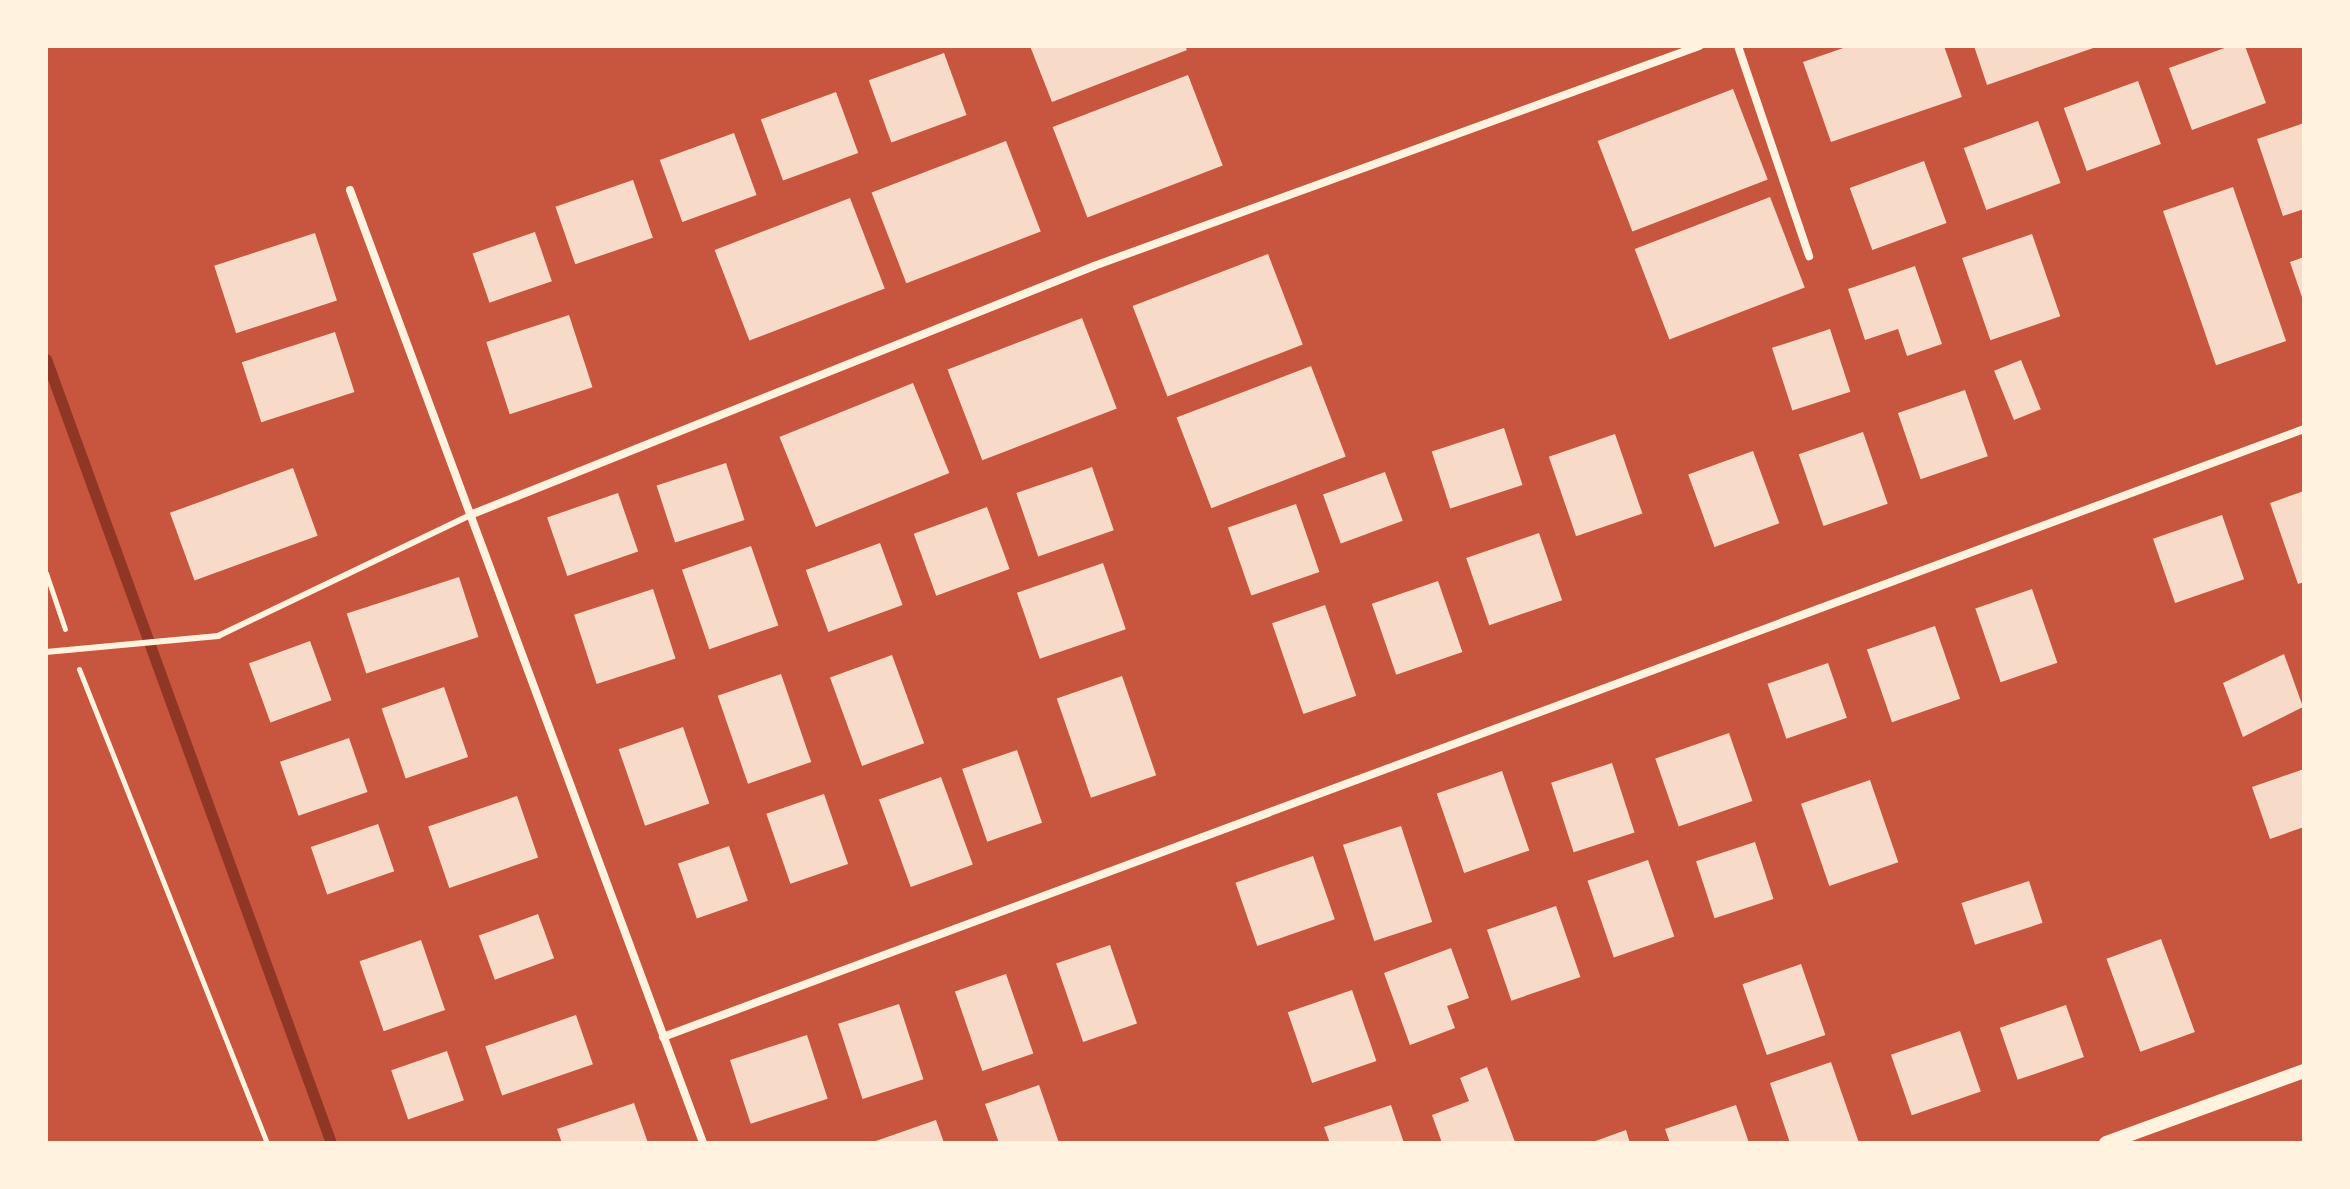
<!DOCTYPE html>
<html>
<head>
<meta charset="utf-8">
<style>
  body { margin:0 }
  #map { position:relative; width:2350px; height:1189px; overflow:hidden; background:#c8553d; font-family:"Roboto Serif",serif }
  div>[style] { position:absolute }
  .stream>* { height:11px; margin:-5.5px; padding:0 5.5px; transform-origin:5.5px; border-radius:5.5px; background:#8f3625 }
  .building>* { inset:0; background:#f7dbc8; transform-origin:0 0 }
  .path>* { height:5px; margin:-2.5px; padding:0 2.5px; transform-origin:2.5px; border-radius:2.5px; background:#fff3e0 }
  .service>* { height:6px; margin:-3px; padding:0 3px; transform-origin:3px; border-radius:3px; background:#fff3e0 }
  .minor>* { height:8px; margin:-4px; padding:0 4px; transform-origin:4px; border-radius:4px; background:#fff3e0 }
  .tertiary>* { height:14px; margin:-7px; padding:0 7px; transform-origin:7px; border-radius:7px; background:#fff3e0 }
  span { translate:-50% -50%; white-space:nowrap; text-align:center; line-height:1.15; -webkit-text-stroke:6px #fff3e0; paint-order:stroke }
  .frame { position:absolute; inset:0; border:48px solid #fff3e0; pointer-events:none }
</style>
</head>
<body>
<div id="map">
  <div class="stream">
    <i style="left:46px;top:359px;width:834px;rotate:70.02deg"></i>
  </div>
  <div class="building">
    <i style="clip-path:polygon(1030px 46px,1185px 46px,1187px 50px,1052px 102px)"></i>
    <i style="clip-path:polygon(1849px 46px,1944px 46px,1962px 97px,1831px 142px,1803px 62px)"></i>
    <i style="clip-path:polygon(1974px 46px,2099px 46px,1987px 85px)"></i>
    <i style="clip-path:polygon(2230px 46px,2245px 46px,2266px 103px,2192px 130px,2169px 68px)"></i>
    <i style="left:944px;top:53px;width:66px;height:80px;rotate:70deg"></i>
    <i style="left:1188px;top:75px;width:97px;height:145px;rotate:69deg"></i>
    <i style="left:2138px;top:81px;width:67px;height:79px;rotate:70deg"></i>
    <i style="left:1733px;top:89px;width:97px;height:145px;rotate:69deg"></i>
    <i style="left:836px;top:92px;width:65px;height:80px;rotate:70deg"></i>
    <i style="left:2038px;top:121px;width:66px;height:79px;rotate:70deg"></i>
    <i style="clip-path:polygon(2304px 123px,2304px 209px,2283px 216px,2257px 139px)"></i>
    <i style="left:734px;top:133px;width:66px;height:79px;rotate:70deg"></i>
    <i style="left:1006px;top:141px;width:97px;height:144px;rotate:69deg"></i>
    <i style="left:1924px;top:161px;width:66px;height:79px;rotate:70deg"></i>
    <i style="left:633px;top:180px;width:61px;height:82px;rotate:71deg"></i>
    <i style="left:2233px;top:187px;width:163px;height:74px;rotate:71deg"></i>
    <i style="left:1770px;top:197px;width:97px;height:145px;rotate:69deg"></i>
    <i style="left:850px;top:198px;width:97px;height:145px;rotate:69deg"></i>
    <i style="left:535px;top:232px;width:52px;height:66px;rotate:71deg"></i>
    <i style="left:315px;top:233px;width:71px;height:106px;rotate:72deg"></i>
    <i style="left:2032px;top:234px;width:87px;height:74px;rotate:71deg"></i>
    <i style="left:1268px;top:254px;width:97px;height:145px;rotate:69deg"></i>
    <i style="clip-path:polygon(2304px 257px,2304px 303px,2290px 262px)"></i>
    <i style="clip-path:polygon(1915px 266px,1942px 344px,1907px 356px,1898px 329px,1865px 340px,1848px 289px)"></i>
    <i style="left:569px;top:315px;width:76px;height:87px;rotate:72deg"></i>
    <i style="left:1082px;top:318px;width:97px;height:144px;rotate:69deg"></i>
    <i style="left:1830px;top:329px;width:66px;height:61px;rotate:72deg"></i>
    <i style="left:335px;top:332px;width:63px;height:98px;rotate:72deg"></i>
    <i style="left:2021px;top:360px;width:53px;height:29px;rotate:68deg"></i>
    <i style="left:1311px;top:366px;width:97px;height:144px;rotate:69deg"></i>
    <i style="left:913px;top:383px;width:97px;height:144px;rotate:68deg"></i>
    <i style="left:1965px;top:390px;width:70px;height:71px;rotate:71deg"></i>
    <i style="left:1504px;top:428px;width:60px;height:76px;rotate:72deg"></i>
    <i style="left:1863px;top:432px;width:76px;height:68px;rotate:71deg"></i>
    <i style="left:1615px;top:434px;width:84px;height:70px;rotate:71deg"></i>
    <i style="left:1753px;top:451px;width:77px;height:69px;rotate:70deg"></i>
    <i style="left:726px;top:463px;width:60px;height:73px;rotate:72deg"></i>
    <i style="left:1092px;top:467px;width:67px;height:80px;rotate:71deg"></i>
    <i style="left:293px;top:468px;width:72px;height:131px;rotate:70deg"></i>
    <i style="left:1385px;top:472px;width:52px;height:66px;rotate:70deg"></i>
    <i style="clip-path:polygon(2304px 491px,2304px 582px,2298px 584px,2270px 503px)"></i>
    <i style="left:618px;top:493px;width:62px;height:75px;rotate:71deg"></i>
    <i style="left:1296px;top:504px;width:72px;height:72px;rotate:71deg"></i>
    <i style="left:987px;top:507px;width:66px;height:78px;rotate:70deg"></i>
    <i style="left:2222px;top:515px;width:68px;height:73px;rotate:71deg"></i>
    <i style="left:1539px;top:533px;width:71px;height:77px;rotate:71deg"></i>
    <i style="left:880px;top:543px;width:66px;height:79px;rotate:70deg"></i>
    <i style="left:751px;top:546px;width:84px;height:73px;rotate:71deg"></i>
    <i style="left:1103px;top:563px;width:70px;height:91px;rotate:71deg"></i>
    <i style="left:459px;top:577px;width:63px;height:118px;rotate:72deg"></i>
    <i style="left:1438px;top:581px;width:75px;height:70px;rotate:71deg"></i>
    <i style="left:653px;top:589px;width:73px;height:83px;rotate:72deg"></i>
    <i style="left:2032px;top:589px;width:78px;height:60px;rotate:71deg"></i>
    <i style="left:1325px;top:605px;width:96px;height:56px;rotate:71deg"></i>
    <i style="left:1935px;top:626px;width:77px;height:72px;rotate:71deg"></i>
    <i style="left:310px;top:641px;width:63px;height:65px;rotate:70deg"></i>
    <i style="clip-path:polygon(2284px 654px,2303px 707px,2243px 737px,2223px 683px)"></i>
    <i style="left:892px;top:655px;width:94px;height:66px;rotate:70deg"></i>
    <i style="left:1828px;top:663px;width:58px;height:64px;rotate:71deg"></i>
    <i style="left:781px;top:674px;width:93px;height:67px;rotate:71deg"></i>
    <i style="left:1122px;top:676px;width:105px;height:69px;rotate:71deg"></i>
    <i style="left:444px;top:687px;width:74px;height:66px;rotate:71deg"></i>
    <i style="left:683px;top:727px;width:81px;height:68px;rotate:71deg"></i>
    <i style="left:1729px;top:733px;width:72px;height:78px;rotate:71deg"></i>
    <i style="left:349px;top:738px;width:57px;height:73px;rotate:71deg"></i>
    <i style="left:1017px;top:750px;width:77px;height:58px;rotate:71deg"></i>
    <i style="left:1612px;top:763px;width:73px;height:64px;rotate:72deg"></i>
    <i style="clip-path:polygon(2304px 769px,2304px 827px,2270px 839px,2252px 787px)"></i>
    <i style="left:1502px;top:771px;width:84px;height:69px;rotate:71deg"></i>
    <i style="left:941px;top:777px;width:93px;height:66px;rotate:70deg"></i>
    <i style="left:1870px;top:780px;width:87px;height:73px;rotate:71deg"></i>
    <i style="left:824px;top:794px;width:74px;height:61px;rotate:71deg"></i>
    <i style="left:517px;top:796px;width:65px;height:94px;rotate:71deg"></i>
    <i style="left:378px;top:824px;width:50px;height:71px;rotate:71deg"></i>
    <i style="left:1401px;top:826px;width:101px;height:61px;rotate:72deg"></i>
    <i style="left:1755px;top:842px;width:60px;height:62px;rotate:72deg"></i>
    <i style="left:729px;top:846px;width:58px;height:54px;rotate:71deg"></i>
    <i style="left:1313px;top:856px;width:67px;height:82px;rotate:71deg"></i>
    <i style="left:1648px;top:860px;width:81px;height:64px;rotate:71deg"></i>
    <i style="left:2029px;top:881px;width:44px;height:71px;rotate:72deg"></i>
    <i style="left:1556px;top:906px;width:75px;height:73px;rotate:71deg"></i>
    <i style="left:538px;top:914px;width:47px;height:63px;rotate:70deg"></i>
    <i style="left:2161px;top:939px;width:99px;height:58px;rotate:70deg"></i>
    <i style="left:421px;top:940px;width:74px;height:65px;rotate:71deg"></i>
    <i style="left:1110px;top:945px;width:83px;height:57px;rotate:71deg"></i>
    <i style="clip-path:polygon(1451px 948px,1469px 998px,1447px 1006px,1455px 1028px,1410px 1045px,1384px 973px)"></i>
    <i style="left:1801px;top:964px;width:75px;height:62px;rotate:71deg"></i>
    <i style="left:1006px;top:974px;width:84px;height:54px;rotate:71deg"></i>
    <i style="left:1352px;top:990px;width:75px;height:68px;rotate:71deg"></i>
    <i style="left:899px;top:1004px;width:79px;height:64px;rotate:72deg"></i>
    <i style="left:2066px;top:1005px;width:55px;height:70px;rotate:71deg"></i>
    <i style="left:576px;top:1015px;width:52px;height:96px;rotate:71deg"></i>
    <i style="left:1960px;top:1031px;width:64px;height:73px;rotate:71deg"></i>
    <i style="left:807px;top:1035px;width:67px;height:81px;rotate:72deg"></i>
    <i style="left:447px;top:1051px;width:52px;height:59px;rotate:71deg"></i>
    <i style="clip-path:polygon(1831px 1062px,1859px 1143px,1790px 1143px,1770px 1083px)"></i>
    <i style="clip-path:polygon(1487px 1067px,1515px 1142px,1442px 1143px,1432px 1115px,1469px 1101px,1460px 1078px)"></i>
    <i style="clip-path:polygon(1039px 1085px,1059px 1143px,999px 1143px,985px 1104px)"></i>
    <i style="clip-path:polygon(634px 1103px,648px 1143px,562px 1143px,557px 1129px)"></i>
    <i style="clip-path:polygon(1391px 1105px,1404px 1143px,1330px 1143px,1324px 1127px)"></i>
    <i style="clip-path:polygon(1736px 1105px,1749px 1143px,1670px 1143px,1665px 1129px)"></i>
    <i style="clip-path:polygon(936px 1120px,944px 1143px,870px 1143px)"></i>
    <i style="clip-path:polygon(1626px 1130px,1630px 1143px,1590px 1143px)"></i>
  </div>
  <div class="path">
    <i style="left:46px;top:573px;width:59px;rotate:71.3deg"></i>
    <i style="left:79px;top:669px;width:510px;rotate:68.37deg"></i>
  </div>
  <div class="service">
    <i style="left:46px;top:652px;width:173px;rotate:-5.3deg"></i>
    <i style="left:218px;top:636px;width:280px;rotate:-25.6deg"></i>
  </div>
  <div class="minor">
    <i style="left:1738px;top:46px;width:222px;rotate:71.3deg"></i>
    <i style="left:350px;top:190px;width:1016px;rotate:69.67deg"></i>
    <i style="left:470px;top:515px;width:672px;rotate:-21.75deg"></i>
    <i style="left:1094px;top:266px;width:644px;rotate:-19.98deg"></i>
    <i style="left:663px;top:1037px;width:1750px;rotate:-20.33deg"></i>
  </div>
  <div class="tertiary">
    <i style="left:2106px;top:1143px;width:211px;rotate:-20deg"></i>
  </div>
  <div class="frame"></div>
</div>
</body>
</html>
